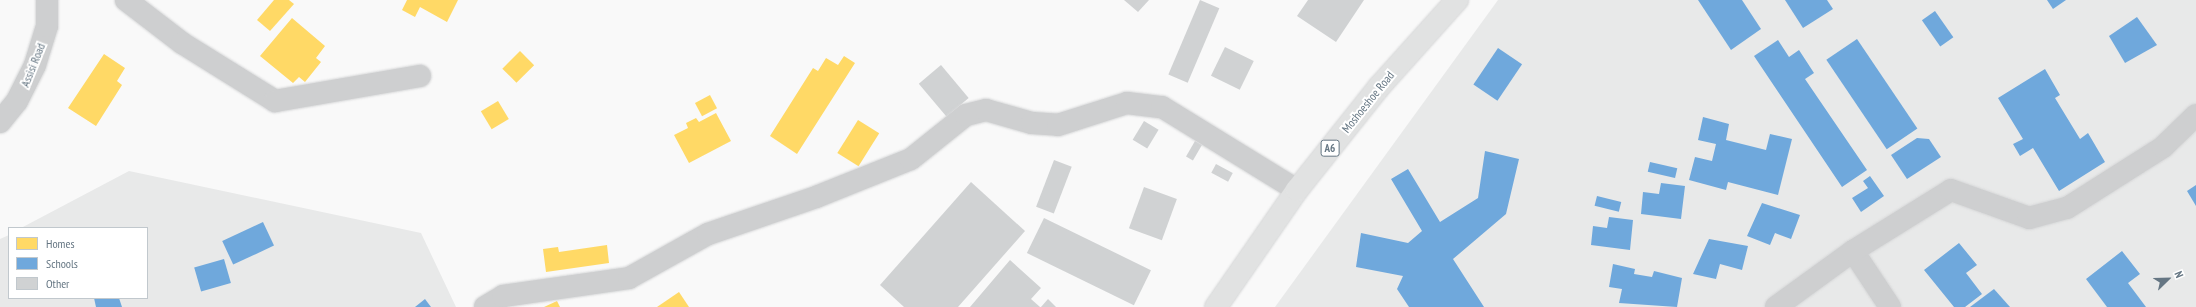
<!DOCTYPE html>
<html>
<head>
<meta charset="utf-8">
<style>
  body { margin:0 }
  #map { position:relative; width:2196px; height:307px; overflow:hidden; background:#f9f9f9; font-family:"PT Sans Narrow",sans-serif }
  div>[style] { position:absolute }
  .built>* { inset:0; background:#e8e9e9 }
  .homes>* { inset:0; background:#ffd966; transform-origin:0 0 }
  .schools>* { inset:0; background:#6fa8dc; transform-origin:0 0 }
  .building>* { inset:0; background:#d0d2d3; transform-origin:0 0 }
  .roads { filter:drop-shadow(0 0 1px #d5d6d7) drop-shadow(0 0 1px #d5d6d7) }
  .minor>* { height:22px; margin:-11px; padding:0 11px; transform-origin:11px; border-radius:11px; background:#cecfd0 }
  .major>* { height:22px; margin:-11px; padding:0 11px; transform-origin:11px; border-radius:11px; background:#e1e2e2 }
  span { translate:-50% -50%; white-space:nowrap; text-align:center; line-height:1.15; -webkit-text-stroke:4px #fff; paint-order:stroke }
  .shield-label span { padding:1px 3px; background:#fff; border:1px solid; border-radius:3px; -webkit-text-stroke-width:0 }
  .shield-label { font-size:11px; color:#657683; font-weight:700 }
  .street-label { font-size:12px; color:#657683 }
  .legend { position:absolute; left:8px; top:227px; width:140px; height:72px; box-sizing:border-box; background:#fff; border:1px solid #c1c8cd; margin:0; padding:5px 7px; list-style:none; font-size:12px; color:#657683 }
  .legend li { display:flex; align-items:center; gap:8px; height:20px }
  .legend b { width:20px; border:1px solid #c1c8cd }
  .north { position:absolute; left:2148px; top:259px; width:40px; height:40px; -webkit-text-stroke:3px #fff; paint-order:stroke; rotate:67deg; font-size:11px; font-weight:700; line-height:16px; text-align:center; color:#657683 }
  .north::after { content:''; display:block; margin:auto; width:14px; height:18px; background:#657683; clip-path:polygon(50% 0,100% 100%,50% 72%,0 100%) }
</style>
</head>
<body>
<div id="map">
  <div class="built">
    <i style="clip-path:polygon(1498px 0,2196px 0,2196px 307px,1275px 307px)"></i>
    <i style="clip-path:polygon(129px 171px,421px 233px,456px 307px,0 307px,0 239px,9px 235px,9px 298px,147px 298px,147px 228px,21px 228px)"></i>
  </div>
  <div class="homes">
    <i style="clip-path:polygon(274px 0,289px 0,294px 4px,270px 31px,257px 20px)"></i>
    <i style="clip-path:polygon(407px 0,458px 0,447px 22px,420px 7px,415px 17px,402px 10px)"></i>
    <i style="clip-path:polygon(292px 18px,325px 46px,316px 58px,321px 62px,305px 82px,299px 77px,293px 83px,260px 56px)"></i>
    <i style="left:520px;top:51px;width:20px;height:25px;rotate:45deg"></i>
    <i style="clip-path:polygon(104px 54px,125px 68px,117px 81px,122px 85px,96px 126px,68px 108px)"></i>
    <i style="clip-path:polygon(844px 56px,855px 63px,797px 154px,770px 136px,813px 68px,818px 71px,826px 58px,838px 65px)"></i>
    <i style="left:710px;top:95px;width:15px;height:17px;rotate:62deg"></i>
    <i style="left:498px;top:101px;width:21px;height:20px;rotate:59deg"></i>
    <i style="clip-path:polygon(716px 113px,731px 141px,689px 163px,674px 135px,688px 128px,686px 123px,696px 118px,699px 122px)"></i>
    <i style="left:858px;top:120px;width:25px;height:39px;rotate:32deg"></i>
    <i style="clip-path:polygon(607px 245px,609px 263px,546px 272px,543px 249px,558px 247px,559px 252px)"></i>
    <i style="clip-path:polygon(679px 292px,689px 307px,657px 307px)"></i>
    <i style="clip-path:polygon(557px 301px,560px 307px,544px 307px)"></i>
  </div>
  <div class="schools">
    <i style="clip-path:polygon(1698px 0,1742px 0,1761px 29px,1731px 50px)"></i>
    <i style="clip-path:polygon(1785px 0,1827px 0,1833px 9px,1803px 28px)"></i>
    <i style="clip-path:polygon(2047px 0,2066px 0,2053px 9px)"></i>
    <i style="left:1935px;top:11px;width:32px;height:16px;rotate:55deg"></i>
    <i style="clip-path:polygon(2137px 17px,2157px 45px,2125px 63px,2109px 36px)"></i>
    <i style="left:1857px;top:39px;width:108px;height:37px;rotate:56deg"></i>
    <i style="clip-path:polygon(1778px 40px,1789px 57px,1799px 50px,1814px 73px,1805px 79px,1867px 170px,1842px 187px,1754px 56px)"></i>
    <i style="left:1498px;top:48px;width:29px;height:44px;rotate:34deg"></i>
    <i style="clip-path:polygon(2045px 69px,2060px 95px,2055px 98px,2080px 139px,2088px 133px,2105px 162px,2059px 191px,2033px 148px,2020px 156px,2013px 144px,2023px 139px,1998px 98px)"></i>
    <i style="clip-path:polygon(1703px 117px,1729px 124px,1726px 140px,1766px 150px,1770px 134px,1792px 139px,1778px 195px,1728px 182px,1726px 190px,1689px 180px,1695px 157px,1712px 161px,1716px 144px,1698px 140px)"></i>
    <i style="clip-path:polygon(1917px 138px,1929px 139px,1941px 157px,1907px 179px,1891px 155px)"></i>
    <i style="clip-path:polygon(1485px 151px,1519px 159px,1506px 214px,1453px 259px,1484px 307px,1409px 307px,1397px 289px,1403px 276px,1356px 267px,1361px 233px,1408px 243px,1422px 231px,1391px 179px,1408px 169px,1440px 222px,1478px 198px)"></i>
    <i style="left:1650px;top:162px;width:28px;height:10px;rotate:13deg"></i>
    <i style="clip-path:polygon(1870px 176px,1884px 196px,1861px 212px,1852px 198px,1868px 188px,1863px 181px)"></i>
    <i style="clip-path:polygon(1661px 183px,1685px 186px,1681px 219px,1641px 214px,1643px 192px,1659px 194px)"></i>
    <i style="clip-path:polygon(2196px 185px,2196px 206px,2187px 191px)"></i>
    <i style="left:1597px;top:196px;width:25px;height:10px;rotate:14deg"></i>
    <i style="clip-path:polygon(1762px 203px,1800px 215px,1791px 239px,1775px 233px,1770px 245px,1747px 236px)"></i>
    <i style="clip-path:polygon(1609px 217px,1633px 220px,1630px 250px,1591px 245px,1593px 226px,1607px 228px)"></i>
    <i style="left:263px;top:222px;width:26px;height:45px;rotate:65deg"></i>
    <i style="clip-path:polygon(1709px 239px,1748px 246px,1742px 270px,1720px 264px,1716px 279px,1693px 274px)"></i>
    <i style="clip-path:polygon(1959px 243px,1977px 265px,1966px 273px,1982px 294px,1965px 307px,1954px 307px,1924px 270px)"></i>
    <i style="clip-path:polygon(2122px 251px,2140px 274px,2128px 283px,2146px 307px,2107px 307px,2086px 279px)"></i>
    <i style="left:224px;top:259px;width:25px;height:31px;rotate:74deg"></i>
    <i style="clip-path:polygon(1613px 264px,1635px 269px,1634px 274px,1652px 277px,1654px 271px,1682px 278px,1677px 307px,1619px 303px,1622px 289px,1609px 287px)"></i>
    <i style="clip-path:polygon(1994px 289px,2010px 307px,1970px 307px)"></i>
    <i style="clip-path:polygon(94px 298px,119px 298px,122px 307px,96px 307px)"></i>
    <i style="clip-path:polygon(425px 299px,431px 307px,415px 307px)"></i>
  </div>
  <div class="building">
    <i style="clip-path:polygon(1124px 0,1149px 0,1138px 12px)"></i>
    <i style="left:1200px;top:0;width:21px;height:81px;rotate:23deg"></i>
    <i style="clip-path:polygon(1308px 0,1364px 0,1336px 42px,1297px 16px)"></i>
    <i style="left:1225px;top:47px;width:32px;height:32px;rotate:26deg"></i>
    <i style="left:941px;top:65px;width:43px;height:29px;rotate:50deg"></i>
    <i style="left:1144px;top:121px;width:17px;height:22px;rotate:31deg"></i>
    <i style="left:1195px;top:141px;width:8px;height:18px;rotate:30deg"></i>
    <i style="left:1054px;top:160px;width:19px;height:50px;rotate:21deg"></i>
    <i style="left:1216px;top:164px;width:19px;height:10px;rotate:28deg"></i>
    <i style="clip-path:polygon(971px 182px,1025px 231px,958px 307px,904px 307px,880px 285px)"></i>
    <i style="left:1144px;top:187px;width:35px;height:44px;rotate:20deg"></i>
    <i style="left:1044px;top:218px;width:119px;height:39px;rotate:26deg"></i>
    <i style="clip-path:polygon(1010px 260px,1041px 288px,1031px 299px,1040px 307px,970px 307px)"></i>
    <i style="clip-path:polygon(1048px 299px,1056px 307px,1041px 307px)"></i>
  </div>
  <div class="roads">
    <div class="minor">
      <i style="left:126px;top:0;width:71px;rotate:37.5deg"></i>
      <i style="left:182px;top:43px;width:110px;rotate:31.9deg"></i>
      <i style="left:275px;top:101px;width:147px;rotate:-9.8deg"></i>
      <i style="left:0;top:122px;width:27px;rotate:-51deg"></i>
      <i style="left:17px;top:101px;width:40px;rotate:-63.4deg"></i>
      <i style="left:35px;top:65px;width:41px;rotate:-72.9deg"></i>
      <i style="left:47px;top:26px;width:26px;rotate:-90deg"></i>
      <i style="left:1853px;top:251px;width:67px;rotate:56.5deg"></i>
      <i style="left:485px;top:307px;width:21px;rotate:-31deg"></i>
      <i style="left:503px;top:296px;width:127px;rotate:-8.1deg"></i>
      <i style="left:629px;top:278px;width:90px;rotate:-29.1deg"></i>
      <i style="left:708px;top:234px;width:114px;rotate:-18.9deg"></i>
      <i style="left:816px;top:197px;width:102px;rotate:-21.8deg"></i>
      <i style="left:911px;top:159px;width:70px;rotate:-38.7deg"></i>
      <i style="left:966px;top:115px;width:21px;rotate:-14deg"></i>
      <i style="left:986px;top:110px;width:48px;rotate:15.8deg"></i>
      <i style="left:1032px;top:123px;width:26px;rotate:4deg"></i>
      <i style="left:1058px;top:125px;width:72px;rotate:-17.7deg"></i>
      <i style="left:1127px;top:103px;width:35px;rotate:7deg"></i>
      <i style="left:1162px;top:107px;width:158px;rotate:31.6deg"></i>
      <i style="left:1776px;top:307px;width:95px;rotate:-36deg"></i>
      <i style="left:1853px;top:251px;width:115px;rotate:-31.9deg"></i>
      <i style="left:1951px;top:190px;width:83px;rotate:19.7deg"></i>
      <i style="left:2029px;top:218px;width:39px;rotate:-15deg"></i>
      <i style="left:2067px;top:208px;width:114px;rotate:-32.4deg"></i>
      <i style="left:2163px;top:147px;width:46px;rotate:-44.1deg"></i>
    </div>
    <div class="major">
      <i style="left:1216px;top:307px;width:142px;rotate:-55.3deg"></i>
      <i style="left:1297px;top:190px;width:132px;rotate:-51.5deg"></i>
      <i style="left:1379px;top:87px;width:117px;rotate:-48.1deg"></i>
    </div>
  </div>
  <div class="shield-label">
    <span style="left:1330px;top:148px">A6</span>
  </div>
  <div class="street-label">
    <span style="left:33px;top:65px;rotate:-68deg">Assisi Road</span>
    <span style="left:1368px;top:102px;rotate:-51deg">Moshoeshoe Road</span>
  </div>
  <ul class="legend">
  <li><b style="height:11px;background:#ffd966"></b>Homes</li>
  <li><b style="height:11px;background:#6fa8dc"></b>Schools</li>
  <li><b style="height:11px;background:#d0d2d3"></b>Other</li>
  </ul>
  <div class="north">N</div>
</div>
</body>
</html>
